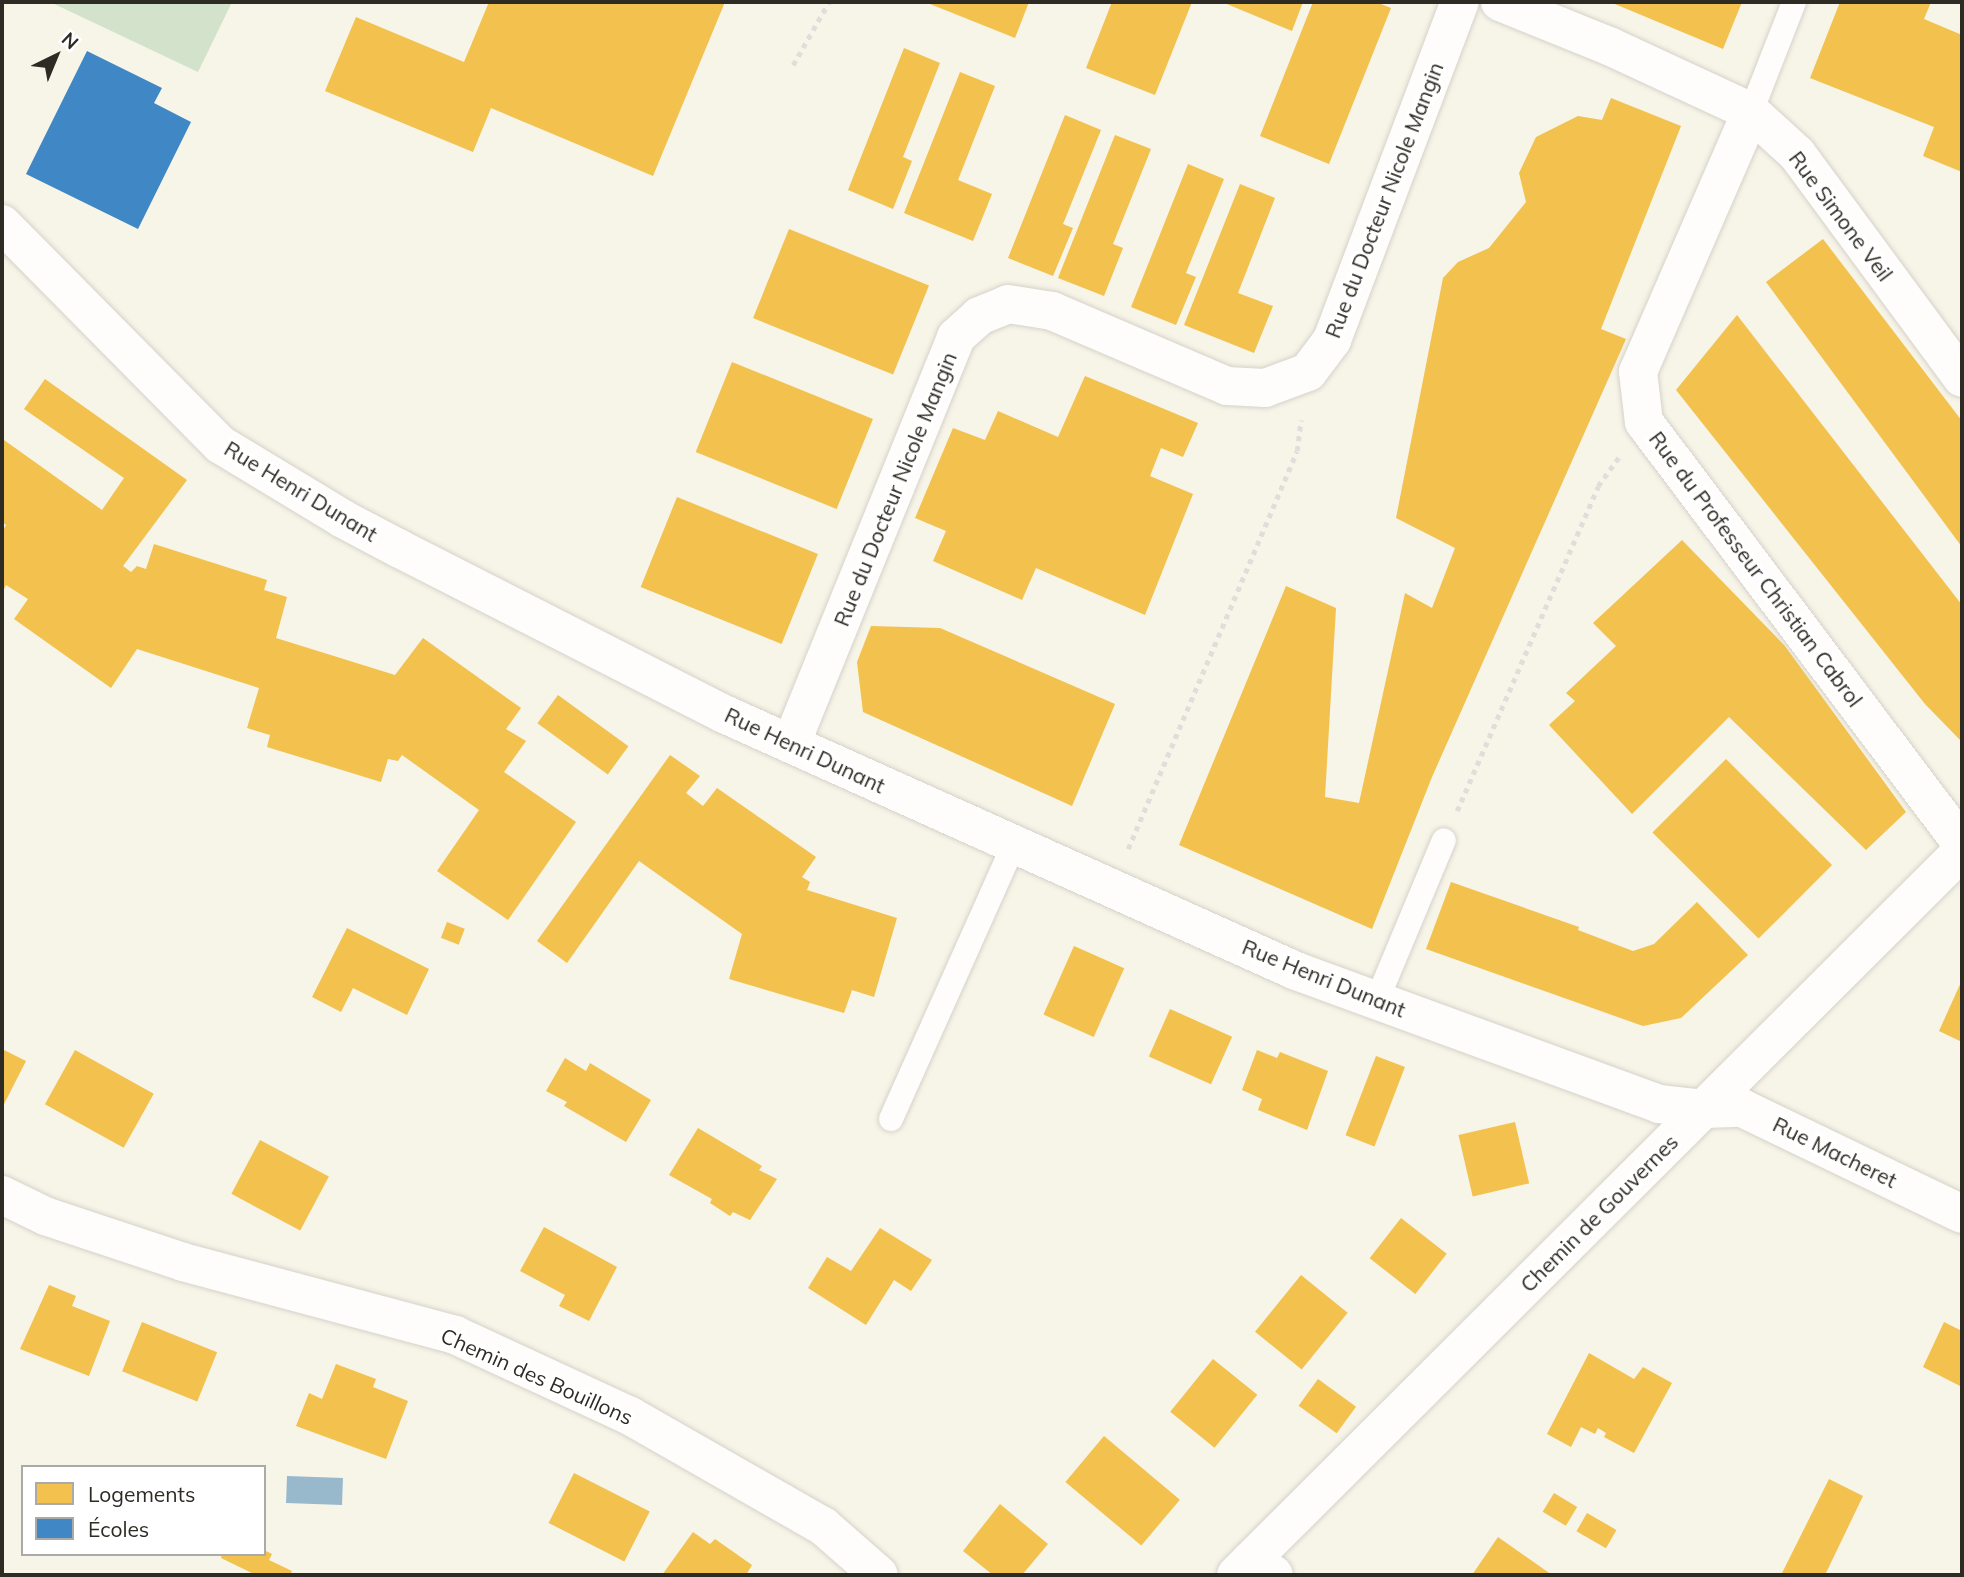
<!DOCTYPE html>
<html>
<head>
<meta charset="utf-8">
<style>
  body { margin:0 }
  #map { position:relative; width:1964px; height:1577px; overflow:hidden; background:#f7f4e8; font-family:Mulish,sans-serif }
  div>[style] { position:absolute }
  .green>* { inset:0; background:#d3e2cb }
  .water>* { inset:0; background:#98b9cc; transform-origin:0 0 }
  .homes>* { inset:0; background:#f2c14e; transform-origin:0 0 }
  .schools>* { inset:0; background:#3f88c5 }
  .path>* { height:4.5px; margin-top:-2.25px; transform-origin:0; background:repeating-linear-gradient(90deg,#dededa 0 5px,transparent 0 10px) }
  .roads { filter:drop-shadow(0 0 2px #d5d2c9) drop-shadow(0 0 2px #d5d2c9) }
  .service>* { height:24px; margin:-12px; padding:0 12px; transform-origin:12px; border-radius:12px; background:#fefdfc }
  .minor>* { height:38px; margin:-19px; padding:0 19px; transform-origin:19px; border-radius:19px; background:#fefdfc }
  .tertiary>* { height:38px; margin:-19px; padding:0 19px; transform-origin:19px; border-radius:19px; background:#fefdfc }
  span { translate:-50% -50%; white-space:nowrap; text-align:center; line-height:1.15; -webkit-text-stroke:7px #fff; paint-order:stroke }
  .street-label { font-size:21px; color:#2d2b23 }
  .frame { position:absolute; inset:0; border:4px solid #2d2b23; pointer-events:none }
  .legend { position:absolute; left:21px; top:1465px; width:245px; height:91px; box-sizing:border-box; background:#fff; border:2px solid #abaaa7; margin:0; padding:9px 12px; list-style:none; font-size:21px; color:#2d2b23 }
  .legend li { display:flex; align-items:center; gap:14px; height:35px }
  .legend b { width:35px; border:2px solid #abaaa7 }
  .north { position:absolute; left:21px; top:21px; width:70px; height:70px; -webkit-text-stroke:5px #fff; paint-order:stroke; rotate:43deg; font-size:19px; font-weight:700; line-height:28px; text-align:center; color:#2d2b23 }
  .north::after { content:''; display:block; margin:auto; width:24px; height:32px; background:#2d2b23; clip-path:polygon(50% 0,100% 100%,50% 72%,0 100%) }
</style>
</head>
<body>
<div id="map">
  <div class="green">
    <i style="clip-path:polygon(50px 2px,232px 2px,198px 72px)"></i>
  </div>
  <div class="water">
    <i style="left:287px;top:1476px;width:56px;height:27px;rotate:2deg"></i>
  </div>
  <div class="homes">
    <i style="clip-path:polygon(489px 2px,725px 2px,653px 176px,491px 108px,473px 152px,325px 91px,356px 17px,464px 62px)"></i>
    <i style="clip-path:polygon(925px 2px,1029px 2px,1015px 38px)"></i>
    <i style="clip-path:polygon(1112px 2px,1192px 2px,1155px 95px,1086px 68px)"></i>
    <i style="clip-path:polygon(1222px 2px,1303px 2px,1292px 31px)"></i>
    <i style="clip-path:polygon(1313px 2px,1376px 2px,1391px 8px,1329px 164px,1260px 136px)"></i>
    <i style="clip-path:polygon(1610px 2px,1742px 2px,1723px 49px)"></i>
    <i style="clip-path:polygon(1840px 2px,1931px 2px,1924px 19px,1962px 35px,1962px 172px,1923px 156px,1934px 127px,1810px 78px)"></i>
    <i style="clip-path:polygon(904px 48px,940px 63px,903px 157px,912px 161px,893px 209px,848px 190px)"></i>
    <i style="clip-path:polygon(960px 72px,995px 86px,958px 180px,992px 194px,973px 241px,904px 213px)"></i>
    <i style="clip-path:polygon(1611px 98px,1681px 126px,1601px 329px,1626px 339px,1432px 777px,1372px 929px,1179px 845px,1286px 586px,1336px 608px,1325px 797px,1359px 803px,1405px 593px,1432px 608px,1455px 548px,1396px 518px,1443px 278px,1458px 262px,1489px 248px,1526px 202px,1519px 173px,1536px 137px,1578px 116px,1602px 120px)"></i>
    <i style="clip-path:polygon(1065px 115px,1101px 130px,1063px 224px,1073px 228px,1053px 276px,1008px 258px)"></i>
    <i style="clip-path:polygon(1115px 135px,1151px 149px,1113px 244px,1123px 248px,1104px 296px,1058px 278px)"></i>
    <i style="clip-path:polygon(1188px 164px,1224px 179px,1186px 273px,1196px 277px,1176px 325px,1131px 307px)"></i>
    <i style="clip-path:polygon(1240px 184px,1275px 198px,1238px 293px,1273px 306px,1254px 353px,1184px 325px)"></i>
    <i style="left:789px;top:229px;width:151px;height:96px;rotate:22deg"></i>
    <i style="clip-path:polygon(1823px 239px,1962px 421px,1962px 547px,1766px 282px)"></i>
    <i style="clip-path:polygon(1737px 315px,1962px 605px,1962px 742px,1925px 704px,1676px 390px)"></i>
    <i style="left:732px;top:362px;width:152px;height:97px;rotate:22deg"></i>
    <i style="clip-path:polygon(1085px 376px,1198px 423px,1183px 457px,1161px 448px,1150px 476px,1193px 494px,1145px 615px,1036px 568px,1022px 600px,933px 561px,946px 531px,915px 518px,953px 428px,985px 440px,998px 411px,1058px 437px)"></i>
    <i style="clip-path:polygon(45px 379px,187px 480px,123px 566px,131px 572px,137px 566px,146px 569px,154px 544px,267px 580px,264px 590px,287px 597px,276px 638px,395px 675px,423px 638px,521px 708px,506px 729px,526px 741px,504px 772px,576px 822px,508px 920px,437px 871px,479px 810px,402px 755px,398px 761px,388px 759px,381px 782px,267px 747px,270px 735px,247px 728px,259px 688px,137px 649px,111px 688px,14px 619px,28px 599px,6px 585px,2px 593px,2px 532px,6px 525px,2px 522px,4px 440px,102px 510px,124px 478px,24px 409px)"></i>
    <i style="left:677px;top:497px;width:152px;height:97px;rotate:22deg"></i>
    <i style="clip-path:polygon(1682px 540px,1785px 646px,1906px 812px,1866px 850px,1729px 717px,1632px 814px,1549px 725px,1575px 701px,1566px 693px,1616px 646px,1593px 623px)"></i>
    <i style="clip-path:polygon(871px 626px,940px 628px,1115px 704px,1072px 806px,863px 712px,857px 662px)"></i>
    <i style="left:558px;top:695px;width:87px;height:35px;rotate:36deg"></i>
    <i style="clip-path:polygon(670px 755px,700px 776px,686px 793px,703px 806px,717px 788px,816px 857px,802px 877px,810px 882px,807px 890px,897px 918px,874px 997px,852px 990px,844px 1013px,729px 979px,742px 934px,639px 861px,567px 963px,537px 941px)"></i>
    <i style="left:1726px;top:759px;width:150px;height:104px;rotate:45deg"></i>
    <i style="clip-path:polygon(1451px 882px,1579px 927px,1578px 930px,1633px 951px,1654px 944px,1697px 902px,1748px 955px,1681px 1018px,1643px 1026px,1426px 949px)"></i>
    <i style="left:447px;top:922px;width:19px;height:17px;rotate:21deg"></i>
    <i style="clip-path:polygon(347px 928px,429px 969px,407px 1015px,353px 988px,341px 1012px,312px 997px)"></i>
    <i style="left:1074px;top:946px;width:55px;height:75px;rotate:24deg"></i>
    <i style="clip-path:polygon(1962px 980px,1962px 1042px,1939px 1031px)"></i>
    <i style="left:1170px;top:1009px;width:68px;height:52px;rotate:24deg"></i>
    <i style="clip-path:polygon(2px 1049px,26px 1061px,2px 1108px)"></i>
    <i style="left:75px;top:1050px;width:90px;height:62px;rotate:29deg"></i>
    <i style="clip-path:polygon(1257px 1050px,1277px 1058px,1280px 1052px,1328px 1071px,1307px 1130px,1258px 1110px,1262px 1099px,1242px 1090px)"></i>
    <i style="left:1376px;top:1056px;width:31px;height:85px;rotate:21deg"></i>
    <i style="clip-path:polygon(565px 1058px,586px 1071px,590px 1063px,651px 1100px,626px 1142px,564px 1106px,567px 1102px,546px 1091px)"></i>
    <i style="left:1515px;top:1122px;width:63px;height:58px;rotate:77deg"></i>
    <i style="clip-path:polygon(698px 1128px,762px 1166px,759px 1170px,777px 1179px,750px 1220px,733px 1212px,730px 1216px,710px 1203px,712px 1199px,669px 1175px)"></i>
    <i style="left:260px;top:1140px;width:78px;height:61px;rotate:28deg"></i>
    <i style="left:1401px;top:1218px;width:58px;height:51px;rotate:38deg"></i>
    <i style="clip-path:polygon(544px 1227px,617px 1267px,589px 1321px,559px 1306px,565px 1295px,520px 1271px)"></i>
    <i style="clip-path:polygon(880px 1228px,932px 1260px,911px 1291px,894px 1280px,866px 1325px,808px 1288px,827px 1257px,851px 1271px)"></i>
    <i style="left:1301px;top:1275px;width:60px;height:73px;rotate:39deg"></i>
    <i style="clip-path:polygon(49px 1285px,76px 1296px,72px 1306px,110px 1321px,89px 1376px,20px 1349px)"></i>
    <i style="left:142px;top:1322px;width:81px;height:53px;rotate:22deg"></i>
    <i style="clip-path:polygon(1944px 1322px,1962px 1331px,1962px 1387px,1923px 1367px)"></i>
    <i style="clip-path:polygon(1589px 1353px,1634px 1379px,1643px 1367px,1672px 1383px,1634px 1453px,1604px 1437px,1606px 1433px,1598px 1428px,1595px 1434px,1581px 1427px,1571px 1447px,1547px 1434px)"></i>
    <i style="left:1213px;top:1359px;width:57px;height:68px;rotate:39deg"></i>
    <i style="clip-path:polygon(336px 1364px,376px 1379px,373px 1387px,408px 1401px,386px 1459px,296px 1426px,309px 1393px,322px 1399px)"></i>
    <i style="left:1318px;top:1379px;width:47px;height:33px;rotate:36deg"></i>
    <i style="left:1104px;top:1436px;width:99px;height:60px;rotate:40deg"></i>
    <i style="left:574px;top:1473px;width:85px;height:56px;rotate:27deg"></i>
    <i style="clip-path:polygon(1829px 1479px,1863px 1496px,1825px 1575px,1781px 1575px)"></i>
    <i style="left:1554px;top:1493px;width:27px;height:22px;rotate:31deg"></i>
    <i style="clip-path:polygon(1000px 1504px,1048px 1544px,1022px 1575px,993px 1575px,963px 1551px)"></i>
    <i style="left:1587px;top:1513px;width:34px;height:21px;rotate:30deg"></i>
    <i style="clip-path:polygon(693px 1532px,710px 1544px,715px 1539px,752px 1565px,746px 1575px,662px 1575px)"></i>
    <i style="clip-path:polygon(1498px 1537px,1552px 1575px,1472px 1575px)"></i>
    <i style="clip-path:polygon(264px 1550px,272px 1554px,269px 1560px,292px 1571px,290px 1575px,256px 1575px,221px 1558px,222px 1554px,264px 1554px)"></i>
  </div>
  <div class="schools">
    <i style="clip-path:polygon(87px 51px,162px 88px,154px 103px,191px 122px,138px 229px,26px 174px)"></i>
  </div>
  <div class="path">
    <i style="left:793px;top:65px;width:73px;rotate:-60.3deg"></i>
    <i style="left:1457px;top:811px;width:354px;rotate:-66.5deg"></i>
    <i style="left:1598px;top:486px;width:36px;rotate:-54deg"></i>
    <i style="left:1128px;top:849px;width:432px;rotate:-67deg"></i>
    <i style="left:1297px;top:451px;width:31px;rotate:-83deg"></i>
  </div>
  <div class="roads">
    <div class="service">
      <i style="left:1751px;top:112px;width:118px;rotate:-68.6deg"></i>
      <i style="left:1377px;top:1000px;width:173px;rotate:-67.3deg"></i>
      <i style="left:891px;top:1119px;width:299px;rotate:-65.9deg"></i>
    </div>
    <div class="minor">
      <i style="left:1500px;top:2px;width:118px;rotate:22deg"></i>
      <i style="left:1609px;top:46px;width:157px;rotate:24.9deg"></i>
      <i style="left:1751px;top:112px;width:62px;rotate:42.4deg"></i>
      <i style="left:1797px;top:154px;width:278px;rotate:53.6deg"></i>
      <i style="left:1751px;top:112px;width:283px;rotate:113.5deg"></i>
      <i style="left:1638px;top:372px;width:50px;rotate:83.2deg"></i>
      <i style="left:1644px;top:422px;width:528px;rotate:53deg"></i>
      <i style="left:2px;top:224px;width:311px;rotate:45.3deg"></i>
      <i style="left:221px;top:445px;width:143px;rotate:31.2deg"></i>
      <i style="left:343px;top:519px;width:64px;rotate:27.8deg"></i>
      <i style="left:400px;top:549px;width:364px;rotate:27deg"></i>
      <i style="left:724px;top:714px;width:627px;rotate:24.19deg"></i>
      <i style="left:1296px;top:971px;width:387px;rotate:20.1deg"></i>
      <i style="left:1659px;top:1104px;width:45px;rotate:6.3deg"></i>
      <i style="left:791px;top:744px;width:439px;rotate:-67.9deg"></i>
      <i style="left:956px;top:337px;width:31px;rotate:-42deg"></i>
      <i style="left:979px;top:316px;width:31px;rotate:-22deg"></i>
      <i style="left:1008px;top:304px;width:45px;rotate:9deg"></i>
      <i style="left:1052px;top:311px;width:190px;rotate:23.2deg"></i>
      <i style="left:1227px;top:386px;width:38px;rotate:3deg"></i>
      <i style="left:1265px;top:388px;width:46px;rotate:-20.4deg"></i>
      <i style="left:1308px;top:372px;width:40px;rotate:-53deg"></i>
      <i style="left:1332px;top:340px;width:361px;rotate:-69.3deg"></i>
      <i style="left:2px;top:1195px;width:48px;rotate:26deg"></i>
      <i style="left:45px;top:1216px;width:145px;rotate:18.4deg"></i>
      <i style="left:183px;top:1262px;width:282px;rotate:15deg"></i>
      <i style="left:455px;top:1335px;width:193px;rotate:24.8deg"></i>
      <i style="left:630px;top:1416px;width:222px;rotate:29.7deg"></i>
      <i style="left:823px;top:1526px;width:74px;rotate:41.2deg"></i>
      <i style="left:1251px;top:1560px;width:27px;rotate:33deg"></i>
    </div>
    <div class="tertiary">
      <i style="left:1704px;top:1109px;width:38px;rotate:-2deg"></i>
      <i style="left:1742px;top:1108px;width:244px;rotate:25.7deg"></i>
      <i style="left:1236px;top:1575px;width:1025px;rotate:-44.92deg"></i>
    </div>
  </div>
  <div class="street-label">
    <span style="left:1384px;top:200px;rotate:-69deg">Rue du Docteur Nicole Mangin</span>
    <span style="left:1841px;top:216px;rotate:53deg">Rue Simone Veil</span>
    <span style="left:895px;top:489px;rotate:-68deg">Rue du Docteur Nicole Mangin</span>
    <span style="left:301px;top:491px;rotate:31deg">Rue Henri Dunant</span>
    <span style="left:1756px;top:569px;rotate:53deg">Rue du Professeur Christian Cabrol</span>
    <span style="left:805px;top:750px;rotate:25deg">Rue Henri Dunant</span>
    <span style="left:1324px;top:978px;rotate:22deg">Rue Henri Dunant</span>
    <span style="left:1835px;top:1152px;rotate:26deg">Rue Macheret</span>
    <span style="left:1599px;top:1213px;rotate:-45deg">Chemin de Gouvernes</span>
    <span style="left:537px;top:1376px;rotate:24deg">Chemin des Bouillons</span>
  </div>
  <div class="frame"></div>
  <ul class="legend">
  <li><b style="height:19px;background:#f2c14e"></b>Logements</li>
  <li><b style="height:19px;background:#3f88c5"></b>Écoles</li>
  </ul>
  <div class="north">N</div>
</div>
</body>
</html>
